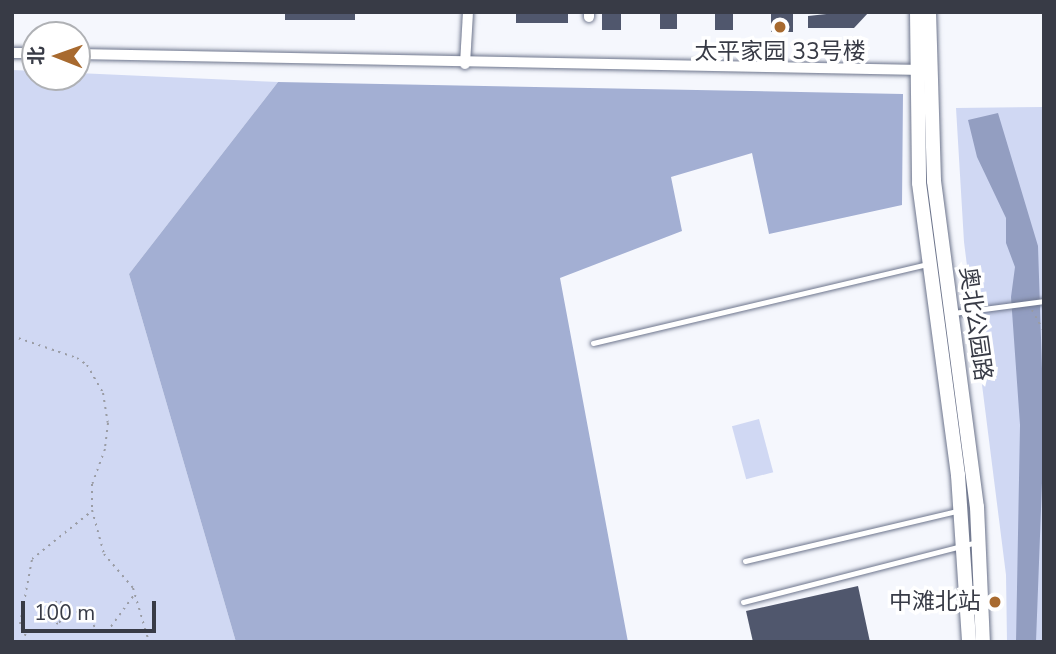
<!DOCTYPE html>
<html>
<head>
<meta charset="utf-8">
<style>
  body { margin:0 }
  #map { position:relative; width:1056px; height:654px; overflow:hidden; background:#f5f7fd; font-family:"Nunito Sans","Noto Sans SC",sans-serif }
  div>[style] { position:absolute }
  .green>* { inset:0; background:#d0d8f3; transform-origin:0 0 }
  .forest>* { inset:0; background:#a3afd3 }
  .water>* { inset:0; background:#939ec1 }
  .building>* { inset:0; background:#50576d; transform-origin:0 0 }
  .path>* { height:2px; margin-top:-1px; transform-origin:0; background:repeating-linear-gradient(90deg,#9a9ca4 0 2px,transparent 0 7px) }
  .roads { filter:drop-shadow(0 0 2px #6d758c) drop-shadow(0 0 2px #6d758c) }
  .service>* { height:5px; margin:-2.5px; padding:0 2.5px; transform-origin:2.5px; border-radius:2.5px; background:#fff }
  .minor>* { height:10px; margin:-5px; padding:0 5px; transform-origin:5px; border-radius:5px; background:#fff }
  .secondary>* { height:14px; margin:-7px; padding:0 7px; transform-origin:7px; border-radius:7px; background:#fff }
  .dots>* { width:19px; height:19px; translate:-50% -50%; box-sizing:border-box; border:4px solid #fff; border-radius:50% }
  span { translate:-50% -50%; white-space:nowrap; text-align:center; line-height:1.15; -webkit-text-stroke:7px #fff; paint-order:stroke }
  .poi-label { font-size:23px; color:#383b46 }
  .right { translate:-100% -50%; text-align:right }
  .street-label { font-size:23px; color:#383b46 }
  .frame { position:absolute; inset:0; border:14px solid #383b46; pointer-events:none }
  .north { position:absolute; left:21px; top:21px; width:70px; height:70px; box-sizing:border-box; background:#fff; border:2px solid #afb1b5; border-radius:50%; rotate:271deg; font-size:19px; font-weight:700; line-height:28px; text-align:center; color:#383b46 }
  .north::after { content:''; display:block; margin:auto; width:24px; height:32px; background:#a86a2f; clip-path:polygon(50% 0,100% 100%,50% 72%,0 100%) }
  .scale { position:absolute; left:21px; top:601px; width:135px; height:32px; box-sizing:border-box; border:4px solid #383b46; border-top:0; padding-left:9px; font-size:21px; line-height:24px; white-space:nowrap; color:#383b46; -webkit-text-stroke:5px #fff; paint-order:stroke }
</style>
</head>
<body>
<div id="map">
  <div class="green">
    <i style="clip-path:polygon(12px 70px,35px 71px,35px 77px,77px 77px,77px 73px,278px 82px,129px 274px,236px 642px,12px 642px)"></i>
    <i style="clip-path:polygon(1044px 107px,1044px 642px,1007px 642px,1006px 575px,964px 242px,956px 108px)"></i>
    <i style="left:759px;top:419px;width:55px;height:28px;rotate:75deg"></i>
  </div>
  <div class="forest">
    <i style="clip-path:polygon(278px 82px,903px 94px,902px 205px,769px 234px,752px 153px,671px 177px,682px 231px,560px 278px,628px 642px,236px 642px,129px 274px)"></i>
  </div>
  <div class="water">
    <i style="clip-path:polygon(998px 113px,1038px 246px,1044px 430px,1036px 642px,1016px 642px,1020px 425px,1011px 297px,1015px 267px,1006px 243px,1006px 218px,977px 157px,968px 120px)"></i>
  </div>
  <div class="building">
    <i style="left:285px;top:12px;width:70px;height:8px"></i>
    <i style="left:516px;top:12px;width:52px;height:11px"></i>
    <i style="left:602px;top:12px;width:19px;height:18px"></i>
    <i style="left:660px;top:12px;width:17px;height:17px"></i>
    <i style="left:715px;top:12px;width:18px;height:18px"></i>
    <i style="left:771px;top:12px;width:22px;height:20px"></i>
    <i style="clip-path:polygon(845px 12px,869px 12px,854px 28px,808px 28px,808px 16px)"></i>
    <i style="clip-path:polygon(858px 586px,870px 642px,753px 642px,746px 611px)"></i>
  </div>
  <div class="path">
    <i style="left:1032px;top:310px;width:25px;rotate:61deg"></i>
    <i style="left:12px;top:336px;width:69px;rotate:18.7deg"></i>
    <i style="left:77px;top:358px;width:12px;rotate:35deg"></i>
    <i style="left:87px;top:365px;width:32px;rotate:60deg"></i>
    <i style="left:103px;top:393px;width:30px;rotate:81deg"></i>
    <i style="left:108px;top:423px;width:26px;rotate:97deg"></i>
    <i style="left:105px;top:449px;width:37px;rotate:110deg"></i>
    <i style="left:92px;top:484px;width:26px;rotate:90deg"></i>
    <i style="left:92px;top:510px;width:46px;rotate:74.7deg"></i>
    <i style="left:104px;top:554px;width:45px;rotate:49.5deg"></i>
    <i style="left:133px;top:588px;width:56px;rotate:73.5deg"></i>
    <i style="left:69px;top:610px;width:18px;rotate:128deg"></i>
    <i style="left:58px;top:624px;width:15px;rotate:-148deg"></i>
    <i style="left:45px;top:616px;width:12px;rotate:-76deg"></i>
    <i style="left:48px;top:604px;width:12px;rotate:-14deg"></i>
    <i style="left:60px;top:601px;width:13px;rotate:45deg"></i>
    <i style="left:69px;top:610px;width:16px;rotate:14deg"></i>
    <i style="left:85px;top:614px;width:20px;rotate:53deg"></i>
    <i style="left:97px;top:630px;width:10px;rotate:11deg"></i>
    <i style="left:107px;top:632px;width:46px;rotate:-53.9deg"></i>
    <i style="left:29px;top:642px;width:20px;rotate:-117deg"></i>
    <i style="left:20px;top:624px;width:66px;rotate:-79.5deg"></i>
    <i style="left:32px;top:559px;width:77px;rotate:-38.7deg"></i>
  </div>
  <div class="roads">
    <div class="service">
      <i style="left:953px;top:313px;width:92px;rotate:-7.5deg"></i>
      <i style="left:593px;top:343px;width:343px;rotate:-13.3deg"></i>
      <i style="left:745px;top:561px;width:218px;rotate:-13.3deg"></i>
      <i style="left:743px;top:602px;width:242px;rotate:-14.4deg"></i>
    </div>
    <div class="minor">
      <i style="left:589px;top:17px;width:5px;rotate:-90deg"></i>
      <i style="left:12px;top:53px;width:23px"></i>
      <i style="left:77px;top:54px;width:846px;rotate:1.08deg"></i>
      <i style="left:465px;top:64px;width:52px;rotate:-86.7deg"></i>
    </div>
    <div class="secondary">
      <i style="left:917px;top:12px;width:171px;rotate:89.3deg"></i>
      <i style="left:919px;top:183px;width:295px;rotate:82.4deg"></i>
      <i style="left:958px;top:475px;width:167px;rotate:86.2deg"></i>
      <i style="left:929px;top:12px;width:169px;rotate:88.3deg"></i>
      <i style="left:934px;top:181px;width:329px;rotate:82.5deg"></i>
      <i style="left:977px;top:507px;width:135px;rotate:87.5deg"></i>
    </div>
  </div>
  <div class="dots">
    <i style="left:780px;top:27px;background:#a86a2f"></i>
    <i style="left:995px;top:602px;background:#a86a2f"></i>
  </div>
  <div class="poi-label">
    <span style="left:780px;top:52px">太平家园 33号楼</span>
    <span class="right" style="left:981px;top:602px">中滩北站</span>
  </div>
  <div class="street-label">
    <span style="left:975px;top:324px;rotate:82deg">奥北公园路</span>
  </div>
  <div class="frame"></div>
  <div class="north">北</div>
  <div class="scale">100 m</div>
</div>
</body>
</html>
